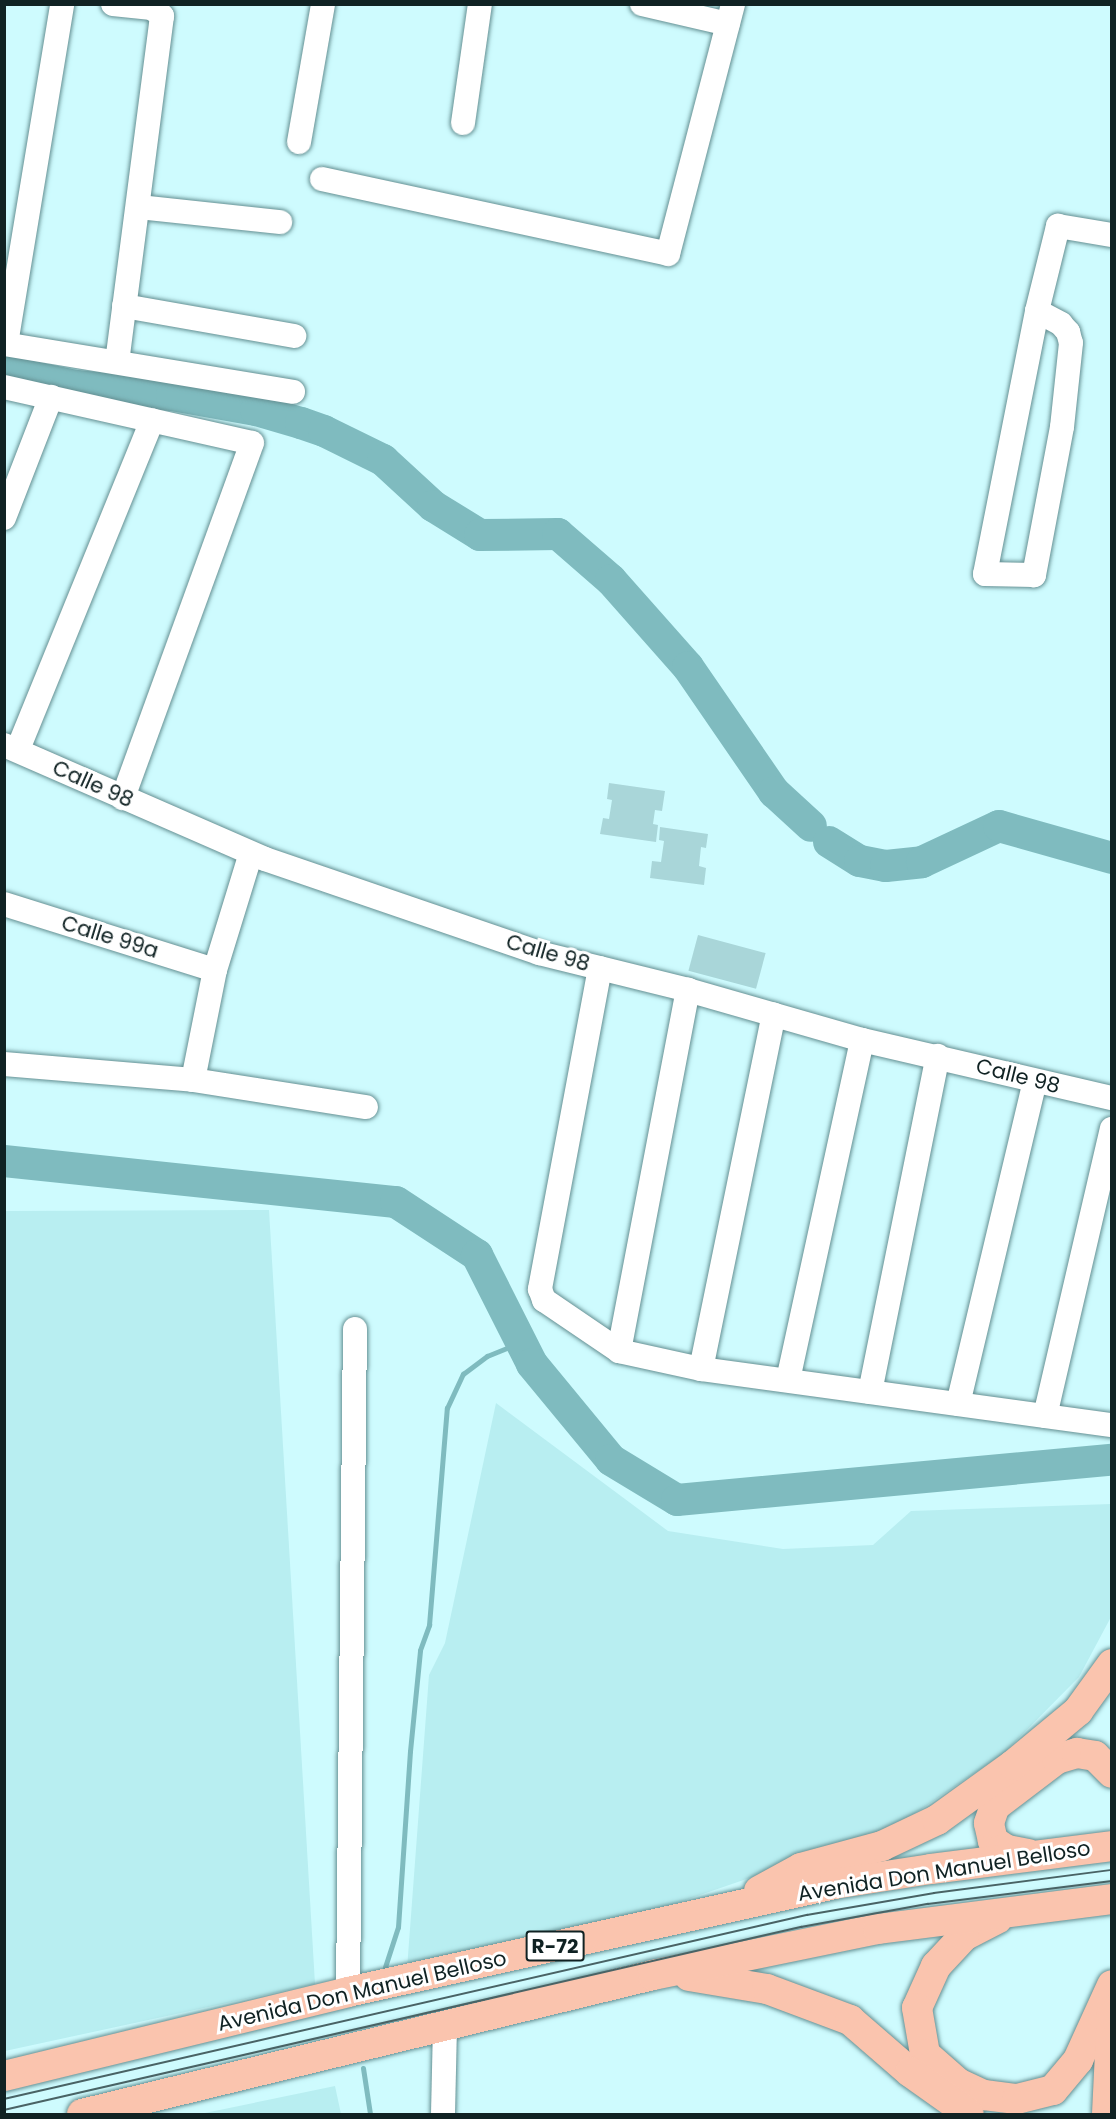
<!DOCTYPE html>
<html>
<head>
<meta charset="utf-8">
<style>
  body { margin:0 }
  #map { position:relative; width:1116px; height:2119px; overflow:hidden; background:#cefbfe; font-family:Poppins,sans-serif }
  div>[style] { position:absolute }
  .built>* { inset:0; background:#b8eef1 }
  .stream>* { height:5px; margin:-2.5px; padding:0 2.5px; transform-origin:2.5px; border-radius:2.5px; background:#7fbbbf }
  .river>* { height:32px; margin:-16px; padding:0 16px; transform-origin:16px; border-radius:16px; background:#7fbbbf }
  .building>* { inset:0; background:#a9d6d9; transform-origin:0 0 }
  .roads { filter:drop-shadow(0 0 2px #648f92) drop-shadow(0 0 2px #648f92) }
  .minor>* { height:24px; margin:-12px; padding:0 12px; transform-origin:12px; border-radius:12px; background:#fff }
  .major>* { height:30px; margin:-15px; padding:0 15px; transform-origin:15px; border-radius:15px; background:#fac4ae }
  .tram>* { height:1.5px; margin:-0.75px; padding:0 0.75px; transform-origin:0.75px; border-radius:0.75px; background:#496365 }
  span { translate:-50% -50%; white-space:nowrap; text-align:center; line-height:1.15; -webkit-text-stroke:6px #fff; paint-order:stroke }
  .shield-label span { padding:2px 4px; background:#fff; border:2px solid; border-radius:4px; -webkit-text-stroke-width:0 }
  .shield-label { font-size:20px; color:#102223; font-weight:700 }
  .street-label { font-size:21px; color:#102223 }
  .frame { position:absolute; inset:0; border:6px solid #102223; pointer-events:none }
</style>
</head>
<body>
<div id="map">
  <div class="built">
    <i style="clip-path:polygon(269px 1210px,315px 1984px,5px 2051px,5px 1211px)"></i>
    <i style="clip-path:polygon(496px 1403px,668px 1531px,783px 1549px,873px 1545px,911px 1511px,1111px 1504px,1111px 1617px,1079px 1677px,1004px 1753px,892px 1829px,668px 1906px,407px 1969px,429px 1675px,445px 1643px)"></i>
    <i style="clip-path:polygon(335px 2086px,341px 2114px,200px 2114px)"></i>
  </div>
  <div class="stream">
    <i style="left:385px;top:1967px;width:42px;rotate:-72deg"></i>
    <i style="left:398px;top:1927px;width:176px;rotate:-86.1deg"></i>
    <i style="left:410px;top:1751px;width:101px;rotate:-84.3deg"></i>
    <i style="left:420px;top:1650px;width:27px;rotate:-70deg"></i>
    <i style="left:429px;top:1625px;width:218px;rotate:-85.3deg"></i>
    <i style="left:447px;top:1408px;width:38px;rotate:-65deg"></i>
    <i style="left:463px;top:1374px;width:30px;rotate:-37deg"></i>
    <i style="left:487px;top:1356px;width:37px;rotate:-22deg"></i>
    <i style="left:363px;top:2068px;width:47px;rotate:81.3deg"></i>
  </div>
  <div class="river">
    <i style="left:4px;top:371px;width:74px;rotate:11.8deg"></i>
    <i style="left:76px;top:386px;width:96px;rotate:5.4deg"></i>
    <i style="left:172px;top:395px;width:85px;rotate:10.1deg"></i>
    <i style="left:256px;top:410px;width:47px;rotate:16.1deg"></i>
    <i style="left:301px;top:423px;width:24px;rotate:19deg"></i>
    <i style="left:324px;top:431px;width:66px;rotate:26.2deg"></i>
    <i style="left:383px;top:460px;width:68px;rotate:42.6deg"></i>
    <i style="left:433px;top:506px;width:55px;rotate:31.7deg"></i>
    <i style="left:480px;top:535px;width:78px;rotate:-0.7deg"></i>
    <i style="left:558px;top:534px;width:70px;rotate:41deg"></i>
    <i style="left:611px;top:580px;width:116px;rotate:48.5deg"></i>
    <i style="left:688px;top:667px;width:152px;rotate:55.5deg"></i>
    <i style="left:774px;top:792px;width:50px;rotate:42.6deg"></i>
    <i style="left:829px;top:842px;width:36px;rotate:32deg"></i>
    <i style="left:860px;top:861px;width:26px;rotate:11deg"></i>
    <i style="left:886px;top:866px;width:36px;rotate:-6deg"></i>
    <i style="left:922px;top:862px;width:85px;rotate:-25.1deg"></i>
    <i style="left:999px;top:826px;width:117px;rotate:15.8deg"></i>
    <i style="left:4px;top:1161px;width:394px;rotate:6deg"></i>
    <i style="left:396px;top:1202px;width:97px;rotate:33.2deg"></i>
    <i style="left:477px;top:1255px;width:122px;rotate:63.2deg"></i>
    <i style="left:532px;top:1364px;width:124px;rotate:50.5deg"></i>
    <i style="left:611px;top:1460px;width:77px;rotate:31.2deg"></i>
    <i style="left:677px;top:1500px;width:437px;rotate:-5.3deg"></i>
  </div>
  <div class="building">
    <i style="clip-path:polygon(609px 783px,665px 791px,662px 811px,655px 810px,653px 824px,658px 825px,656px 842px,600px 834px,603px 818px,609px 819px,612px 800px,607px 799px)"></i>
    <i style="clip-path:polygon(660px 827px,708px 834px,706px 848px,701px 847px,699px 866px,706px 868px,704px 885px,650px 878px,652px 861px,661px 862px,664px 841px,659px 840px)"></i>
    <i style="left:698px;top:935px;width:70px;height:37px;rotate:15deg"></i>
  </div>
  <div class="roads">
    <div class="minor">
      <i style="left:113px;top:4px;width:39px;rotate:6deg"></i>
      <i style="left:152px;top:8px;width:13px;rotate:39deg"></i>
      <i style="left:162px;top:16px;width:348px;rotate:97.4deg"></i>
      <i style="left:642px;top:4px;width:88px;rotate:13.1deg"></i>
      <i style="left:463px;top:123px;width:120px;rotate:-81.9deg"></i>
      <i style="left:299px;top:142px;width:140px;rotate:-80.1deg"></i>
      <i style="left:322px;top:179px;width:354px;rotate:12.2deg"></i>
      <i style="left:668px;top:254px;width:258px;rotate:-75.4deg"></i>
      <i style="left:139px;top:207px;width:142px;rotate:6.1deg"></i>
      <i style="left:124px;top:306px;width:173px;rotate:10deg"></i>
      <i style="left:1037px;top:311px;width:27px;rotate:28deg"></i>
      <i style="left:1061px;top:324px;width:11px;rotate:49deg"></i>
      <i style="left:1068px;top:332px;width:11px;rotate:75deg"></i>
      <i style="left:1071px;top:343px;width:84px;rotate:96.1deg"></i>
      <i style="left:1062px;top:427px;width:151px;rotate:100.7deg"></i>
      <i style="left:1034px;top:575px;width:49px;rotate:-178.8deg"></i>
      <i style="left:985px;top:574px;width:268px;rotate:-78.8deg"></i>
      <i style="left:1037px;top:311px;width:88px;rotate:-76.1deg"></i>
      <i style="left:1058px;top:226px;width:55px;rotate:9.5deg"></i>
      <i style="left:4px;top:344px;width:293px;rotate:9.4deg"></i>
      <i style="left:6px;top:344px;width:345px;rotate:-80.6deg"></i>
      <i style="left:4px;top:387px;width:254px;rotate:12.7deg"></i>
      <i style="left:252px;top:443px;width:378px;rotate:110deg"></i>
      <i style="left:4px;top:518px;width:130px;rotate:-68.8deg"></i>
      <i style="left:4px;top:745px;width:285px;rotate:23.6deg"></i>
      <i style="left:265px;top:859px;width:290px;rotate:18.9deg"></i>
      <i style="left:539px;top:953px;width:154px;rotate:13.9deg"></i>
      <i style="left:688px;top:990px;width:181px;rotate:16deg"></i>
      <i style="left:862px;top:1040px;width:257px;rotate:13.1deg"></i>
      <i style="left:18px;top:749px;width:355px;rotate:-67.8deg"></i>
      <i style="left:4px;top:904px;width:221px;rotate:17.4deg"></i>
      <i style="left:600px;top:968px;width:327px;rotate:100.6deg"></i>
      <i style="left:540px;top:1289px;width:12px;rotate:70deg"></i>
      <i style="left:544px;top:1300px;width:91px;rotate:34.2deg"></i>
      <i style="left:619px;top:1351px;width:84px;rotate:12.4deg"></i>
      <i style="left:701px;top:1369px;width:415px;rotate:7.8deg"></i>
      <i style="left:4px;top:1064px;width:190px;rotate:4.8deg"></i>
      <i style="left:193px;top:1080px;width:175px;rotate:8.9deg"></i>
      <i style="left:193px;top:1080px;width:112px;rotate:-78.7deg"></i>
      <i style="left:215px;top:970px;width:122px;rotate:-72.9deg"></i>
      <i style="left:619px;top:1351px;width:368px;rotate:-79.2deg"></i>
      <i style="left:701px;top:1369px;width:362px;rotate:-78.4deg"></i>
      <i style="left:788px;top:1380px;width:348px;rotate:-77.7deg"></i>
      <i style="left:870px;top:1392px;width:343px;rotate:-78.6deg"></i>
      <i style="left:958px;top:1404px;width:332px;rotate:-76.6deg"></i>
      <i style="left:1045px;top:1416px;width:295px;rotate:-76.9deg"></i>
      <i style="left:348px;top:1992px;width:663px;rotate:-89.4deg"></i>
      <i style="left:443px;top:2114px;width:88px;rotate:-88.7deg"></i>
    </div>
    <div class="major">
      <i style="left:1028px;top:1854px;width:21px;rotate:-169deg"></i>
      <i style="left:1007px;top:1850px;width:17px;rotate:-147deg"></i>
      <i style="left:993px;top:1841px;width:18px;rotate:-103deg"></i>
      <i style="left:989px;top:1823px;width:18px;rotate:-71deg"></i>
      <i style="left:995px;top:1806px;width:78px;rotate:-37.2deg"></i>
      <i style="left:1057px;top:1759px;width:21px;rotate:-17deg"></i>
      <i style="left:1077px;top:1753px;width:18px;rotate:9deg"></i>
      <i style="left:1095px;top:1756px;width:24px;rotate:45deg"></i>
      <i style="left:759px;top:1891px;width:48px;rotate:-28.7deg"></i>
      <i style="left:801px;top:1868px;width:84px;rotate:-15.2deg"></i>
      <i style="left:882px;top:1846px;width:61px;rotate:-25.3deg"></i>
      <i style="left:937px;top:1820px;width:94px;rotate:-35.9deg"></i>
      <i style="left:1013px;top:1765px;width:85px;rotate:-39.7deg"></i>
      <i style="left:1078px;top:1711px;width:58px;rotate:-54.1deg"></i>
      <i style="left:997px;top:1919px;width:37px;rotate:153deg"></i>
      <i style="left:964px;top:1936px;width:41px;rotate:133deg"></i>
      <i style="left:936px;top:1966px;width:46px;rotate:114.3deg"></i>
      <i style="left:917px;top:2008px;width:47px;rotate:80.1deg"></i>
      <i style="left:925px;top:2054px;width:44px;rotate:41.3deg"></i>
      <i style="left:958px;top:2083px;width:29px;rotate:25deg"></i>
      <i style="left:984px;top:2095px;width:33px;rotate:7deg"></i>
      <i style="left:1017px;top:2099px;width:37px;rotate:-14deg"></i>
      <i style="left:1053px;top:2090px;width:39px;rotate:-50deg"></i>
      <i style="left:1078px;top:2060px;width:82px;rotate:-65.6deg"></i>
      <i style="left:689px;top:1976px;width:79px;rotate:9.5deg"></i>
      <i style="left:767px;top:1989px;width:89px;rotate:20.5deg"></i>
      <i style="left:850px;top:2020px;width:79px;rotate:40.9deg"></i>
      <i style="left:910px;top:2072px;width:72px;rotate:35.4deg"></i>
      <i style="left:4px;top:2076px;width:354px;rotate:-13.7deg"></i>
      <i style="left:348px;top:1992px;width:498px;rotate:-12.5deg"></i>
      <i style="left:834px;top:1884px;width:98px;rotate:-8.8deg"></i>
      <i style="left:931px;top:1869px;width:182px;rotate:-7.2deg"></i>
      <i style="left:82px;top:2114px;width:588px;rotate:-13.68deg"></i>
      <i style="left:653px;top:1975px;width:230px;rotate:-11.6deg"></i>
      <i style="left:878px;top:1929px;width:236px;rotate:-7.3deg"></i>
      <i style="left:1107px;top:2114px;width:104px;rotate:-87.2deg"></i>
    </div>
  </div>
  <div class="tram">
    <i style="left:4px;top:2099px;width:824px;rotate:-12.91deg"></i>
    <i style="left:807px;top:1915px;width:129px;rotate:-9.8deg"></i>
    <i style="left:934px;top:1893px;width:179px;rotate:-7.4deg"></i>
    <i style="left:4px;top:2110px;width:818px;rotate:-12.93deg"></i>
    <i style="left:801px;top:1927px;width:129px;rotate:-10.3deg"></i>
    <i style="left:928px;top:1904px;width:185px;rotate:-7.1deg"></i>
  </div>
  <div class="shield-label">
    <span style="left:555px;top:1946px">R-72</span>
  </div>
  <div class="street-label">
    <span style="left:93px;top:784px;rotate:24deg">Calle 98</span>
    <span style="left:110px;top:937px;rotate:17deg">Calle 99a</span>
    <span style="left:548px;top:953px;rotate:16deg">Calle 98</span>
    <span style="left:1018px;top:1076px;rotate:14deg">Calle 98</span>
    <span style="left:944px;top:1871px;rotate:-9deg">Avenida Don Manuel Belloso</span>
    <span style="left:362px;top:1991px;rotate:-13deg">Avenida Don Manuel Belloso</span>
  </div>
  <div class="frame"></div>
</div>
</body>
</html>
